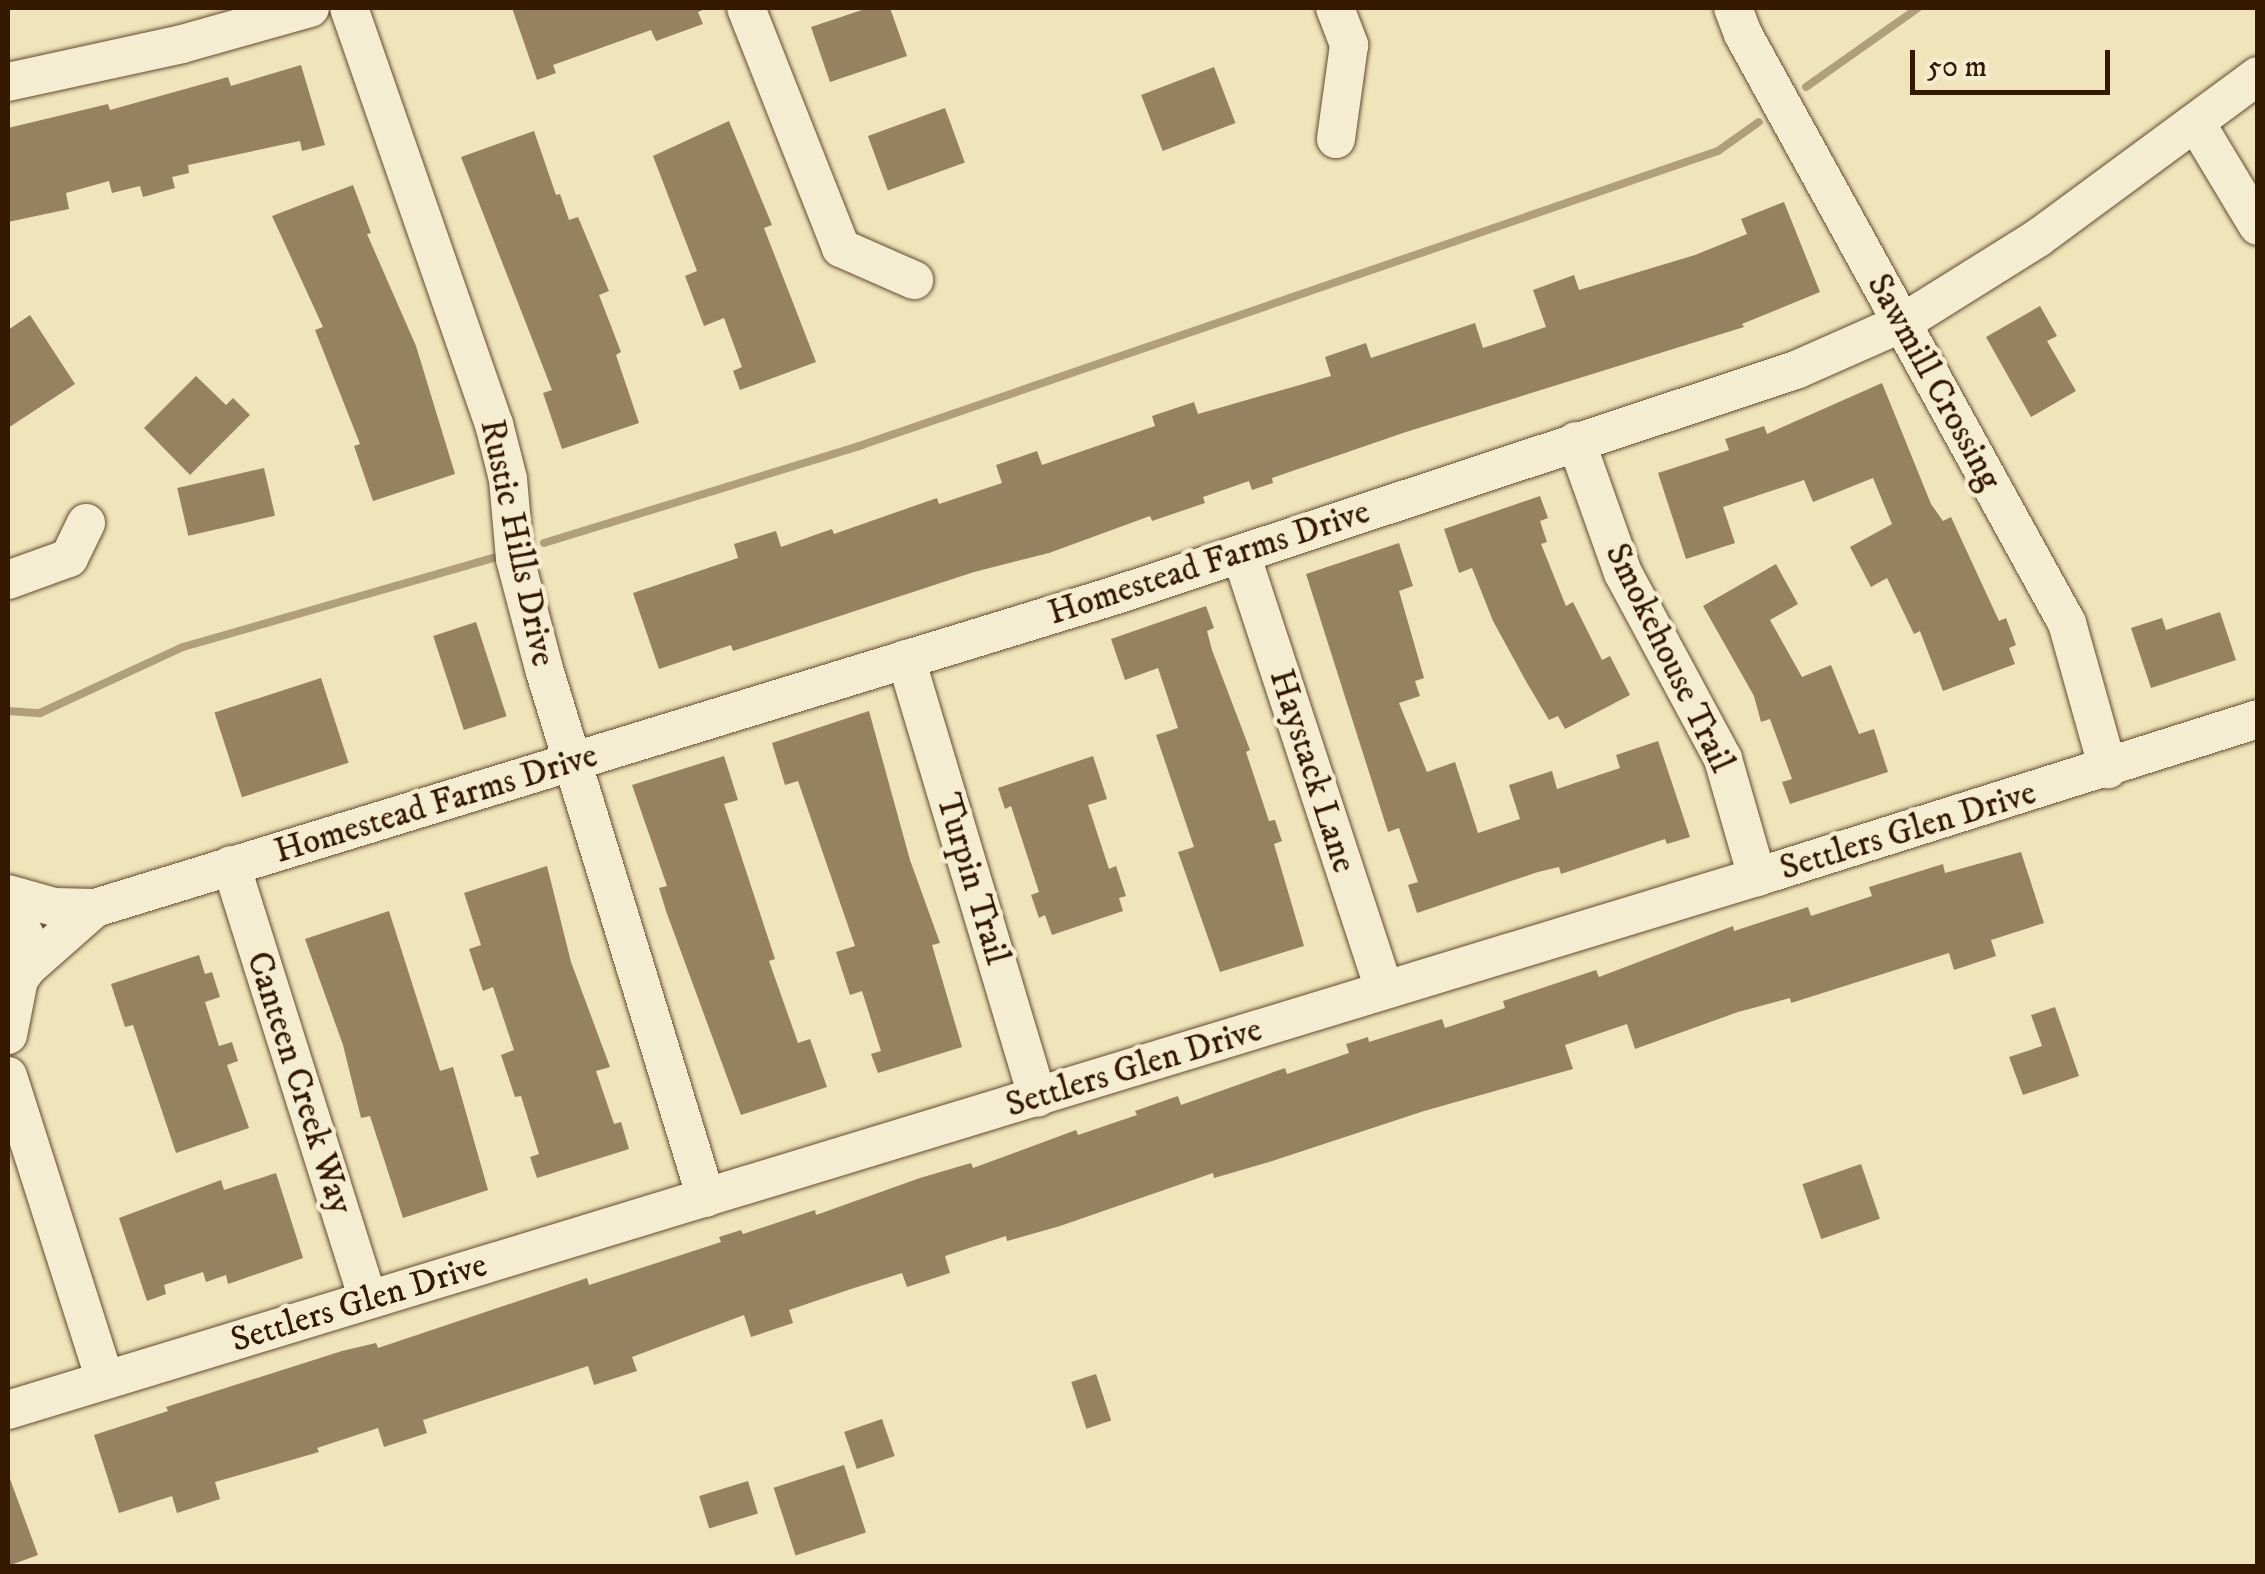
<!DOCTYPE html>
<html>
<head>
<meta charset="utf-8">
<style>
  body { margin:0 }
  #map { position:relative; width:2265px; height:1574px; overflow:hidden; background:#efe4ba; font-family:"IM FELL DW Pica",serif }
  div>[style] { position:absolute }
  .stream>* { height:8px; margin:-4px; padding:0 4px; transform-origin:4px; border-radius:4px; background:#b09f7b }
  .building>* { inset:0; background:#968261; transform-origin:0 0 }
  .roads { filter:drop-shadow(0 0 2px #644b2e) drop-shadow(0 0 2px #644b2e) }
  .minor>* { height:38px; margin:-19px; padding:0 19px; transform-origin:19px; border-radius:19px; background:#f5edd2 }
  span { translate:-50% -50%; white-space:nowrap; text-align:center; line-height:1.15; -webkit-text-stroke:9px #f5edd2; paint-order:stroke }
  .street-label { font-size:35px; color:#351800 }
  .frame { position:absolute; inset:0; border:10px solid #351800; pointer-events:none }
  .scale { position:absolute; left:1910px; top:50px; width:200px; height:45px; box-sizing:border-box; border:5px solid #351800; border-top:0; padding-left:12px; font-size:30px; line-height:35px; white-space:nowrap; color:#351800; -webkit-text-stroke:8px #f5edd2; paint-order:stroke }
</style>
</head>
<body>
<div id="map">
  <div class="stream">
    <i style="left:1806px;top:87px;width:137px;rotate:-35.2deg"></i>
    <i style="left:544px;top:543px;width:333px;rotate:-17.1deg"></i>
    <i style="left:862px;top:445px;width:905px;rotate:-18.96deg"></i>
    <i style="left:1718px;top:151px;width:50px;rotate:-35.3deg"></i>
    <i style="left:8px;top:711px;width:32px;rotate:4deg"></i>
    <i style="left:40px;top:713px;width:157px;rotate:-24.8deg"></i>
    <i style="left:183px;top:647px;width:323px;rotate:-16deg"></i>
  </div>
  <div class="building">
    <i style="clip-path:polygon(512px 8px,704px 8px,705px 9px,698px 12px,703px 24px,656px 41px,651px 30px,553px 65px,556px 73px,537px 80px)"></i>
    <i style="clip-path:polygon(868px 8px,890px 8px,907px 56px,830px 82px,811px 27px)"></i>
    <i style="clip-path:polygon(301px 65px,325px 145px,302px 151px,300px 141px,188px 165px,189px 173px,172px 177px,175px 188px,143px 197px,140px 186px,112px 193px,109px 181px,66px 193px,69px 209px,8px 222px,8px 128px,108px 104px,110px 110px,228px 77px,231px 86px)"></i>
    <i style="left:1214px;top:67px;width:60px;height:78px;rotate:69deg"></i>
    <i style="left:945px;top:108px;width:58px;height:82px;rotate:70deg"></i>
    <i style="clip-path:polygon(729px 121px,772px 225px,764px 228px,816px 362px,740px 390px,733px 371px,742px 367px,724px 318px,704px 326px,685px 276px,697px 271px,653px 156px)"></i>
    <i style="clip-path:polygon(534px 131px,556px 195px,560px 194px,569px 220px,578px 217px,609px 291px,599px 295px,621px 352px,616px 355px,639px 423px,562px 449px,543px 393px,552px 390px,461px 157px)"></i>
    <i style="clip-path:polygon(353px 185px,371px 233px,367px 234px,416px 346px,455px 474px,373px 501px,354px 446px,360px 444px,315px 330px,323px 327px,272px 216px)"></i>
    <i style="clip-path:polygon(1784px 202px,1820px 292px,1742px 324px,1744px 327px,1406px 432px,1272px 478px,1273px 483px,1252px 490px,1249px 481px,1203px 497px,1205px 503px,1152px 521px,1150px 516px,1049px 553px,974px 572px,733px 651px,731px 645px,659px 669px,633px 593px,738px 558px,734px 544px,776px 531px,781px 547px,832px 529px,834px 534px,937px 498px,939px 504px,1002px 483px,996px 465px,1037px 451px,1042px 465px,1155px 426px,1152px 416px,1194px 402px,1198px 414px,1331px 376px,1325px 357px,1366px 343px,1371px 358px,1475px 323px,1483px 348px,1546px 327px,1533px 290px,1574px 275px,1579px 290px,1695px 255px,1747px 234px,1741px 219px)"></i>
    <i style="clip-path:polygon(2040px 306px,2057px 336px,2047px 341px,2076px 391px,2031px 417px,1986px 337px)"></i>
    <i style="clip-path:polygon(30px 315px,75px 384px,8px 428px,8px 330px)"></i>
    <i style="clip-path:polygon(196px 376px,226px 405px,233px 398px,250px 415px,190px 475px,144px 428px)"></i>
    <i style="clip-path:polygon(1882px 383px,1931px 504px,1943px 521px,1951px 517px,1999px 621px,2006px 618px,2016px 645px,2009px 648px,2015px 664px,1943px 691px,1920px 631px,1914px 634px,1887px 578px,1871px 587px,1850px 547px,1892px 524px,1873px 478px,1813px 502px,1804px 480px,1723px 507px,1735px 543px,1686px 559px,1658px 473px,1729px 450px,1725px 439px,1764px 426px,1767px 434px)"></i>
    <i style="left:264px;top:468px;width:49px;height:89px;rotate:77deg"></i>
    <i style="clip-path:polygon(1540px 496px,1548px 518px,1540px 521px,1547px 542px,1541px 544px,1566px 606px,1573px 602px,1602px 660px,1610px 656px,1630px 695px,1565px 729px,1558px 716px,1549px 720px,1527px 683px,1493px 621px,1472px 568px,1459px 573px,1444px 529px)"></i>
    <i style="clip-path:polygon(1399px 543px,1413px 586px,1399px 591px,1424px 678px,1415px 681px,1420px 696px,1399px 703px,1427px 772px,1455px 762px,1478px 833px,1520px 819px,1509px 785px,1552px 771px,1557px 789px,1620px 768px,1616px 755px,1658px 741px,1690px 837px,1667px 844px,1665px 839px,1561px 874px,1559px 867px,1538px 872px,1417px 913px,1408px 885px,1418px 882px,1399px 828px,1388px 832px,1306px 574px)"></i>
    <i style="clip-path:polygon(1776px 564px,1798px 604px,1770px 620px,1802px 677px,1831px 665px,1859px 734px,1874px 729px,1888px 772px,1790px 804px,1782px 782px,1792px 779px,1770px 719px,1761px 722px,1754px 696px,1703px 606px)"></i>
    <i style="clip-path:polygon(1206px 606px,1214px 628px,1207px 631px,1212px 650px,1250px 750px,1246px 752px,1269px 821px,1275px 820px,1282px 841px,1274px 844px,1304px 946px,1220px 972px,1178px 852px,1194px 847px,1156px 735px,1178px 728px,1158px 668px,1125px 680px,1111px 639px)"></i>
    <i style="clip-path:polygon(2220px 612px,2236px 660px,2151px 688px,2131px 628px,2162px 618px,2166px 630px)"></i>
    <i style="left:476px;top:622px;width:99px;height:45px;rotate:72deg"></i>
    <i style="left:321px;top:678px;width:89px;height:112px;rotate:72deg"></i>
    <i style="clip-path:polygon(869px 711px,910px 860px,940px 943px,932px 945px,962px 1047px,878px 1073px,871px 1054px,881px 1051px,862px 991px,850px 995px,836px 952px,855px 946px,798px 781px,785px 785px,772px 743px)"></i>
    <i style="clip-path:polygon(724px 756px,738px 800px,724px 804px,775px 959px,769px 961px,798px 1043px,810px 1039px,827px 1087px,741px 1115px,666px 911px,659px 888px,667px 886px,632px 785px)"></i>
    <i style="clip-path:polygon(1093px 756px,1107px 799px,1088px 805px,1109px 869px,1116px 866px,1126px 896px,1119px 898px,1123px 911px,1052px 935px,1045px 915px,1039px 918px,1031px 895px,1039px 892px,1011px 806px,1005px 809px,998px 788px)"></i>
    <i style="clip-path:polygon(2021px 852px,2044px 923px,1991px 940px,1996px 956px,1954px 970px,1949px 953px,1791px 1003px,1790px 998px,1738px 1012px,1635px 1049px,1627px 1024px,1565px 1045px,1573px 1069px,1424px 1111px,1269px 1162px,1214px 1178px,1213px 1173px,1060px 1226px,1007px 1241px,1006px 1236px,945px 1256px,950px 1273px,907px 1287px,902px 1273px,851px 1289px,789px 1310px,793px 1323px,751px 1337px,744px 1315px,632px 1357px,637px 1371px,594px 1385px,588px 1366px,423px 1420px,427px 1433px,384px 1447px,378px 1428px,317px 1448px,319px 1452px,215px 1482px,220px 1499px,177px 1513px,172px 1496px,119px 1513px,94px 1435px,168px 1411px,166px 1407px,342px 1351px,376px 1343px,378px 1348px,587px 1278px,589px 1285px,721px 1242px,719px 1237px,741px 1230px,743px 1234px,815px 1210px,816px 1215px,920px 1178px,971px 1163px,973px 1168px,1076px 1130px,1078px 1135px,1137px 1115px,1135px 1111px,1178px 1096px,1181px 1105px,1285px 1068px,1287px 1074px,1349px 1053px,1346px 1044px,1368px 1037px,1369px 1042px,1442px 1019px,1445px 1028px,1505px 1008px,1503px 1001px,1596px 970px,1599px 977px,1733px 926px,1734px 931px,1808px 907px,1811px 916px,1872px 896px,1869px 887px,1943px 864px,1945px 873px)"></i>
    <i style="clip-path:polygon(547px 866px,571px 962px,610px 1067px,596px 1071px,614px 1124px,621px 1122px,629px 1149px,537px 1178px,530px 1157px,539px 1154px,521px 1096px,515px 1097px,501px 1055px,514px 1050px,493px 987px,483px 991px,469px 949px,481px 945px,464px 893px)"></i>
    <i style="clip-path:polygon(389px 911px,440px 1071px,453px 1067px,488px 1190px,403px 1218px,370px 1116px,361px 1118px,343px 1045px,305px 939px)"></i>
    <i style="clip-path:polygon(199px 955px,205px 974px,212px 972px,220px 997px,205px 1002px,219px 1046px,232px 1042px,238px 1061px,227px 1065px,249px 1128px,176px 1153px,133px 1025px,125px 1027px,111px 984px)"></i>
    <i style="clip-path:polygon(2055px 1007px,2079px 1076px,2023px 1095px,2009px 1057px,2042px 1046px,2031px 1015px)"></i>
    <i style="left:1861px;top:1164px;width:58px;height:62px;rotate:71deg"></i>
    <i style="clip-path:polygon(276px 1173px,303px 1258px,228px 1284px,226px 1275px,206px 1282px,203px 1272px,164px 1285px,166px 1294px,147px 1301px,119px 1218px,221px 1180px,224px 1190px)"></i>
    <i style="left:1096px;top:1374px;width:49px;height:26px;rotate:72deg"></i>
    <i style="left:882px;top:1419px;width:39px;height:40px;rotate:71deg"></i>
    <i style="left:844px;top:1465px;width:71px;height:74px;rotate:72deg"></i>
    <i style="clip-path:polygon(10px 1479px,38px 1555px,8px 1566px,8px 1480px)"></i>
    <i style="left:748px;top:1481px;width:34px;height:51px;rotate:73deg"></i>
  </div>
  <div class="roads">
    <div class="minor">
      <i style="left:349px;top:8px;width:441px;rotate:70.8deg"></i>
      <i style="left:494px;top:424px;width:57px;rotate:75.7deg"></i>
      <i style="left:508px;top:479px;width:80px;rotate:85deg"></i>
      <i style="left:515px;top:559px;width:114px;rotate:75.2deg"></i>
      <i style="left:544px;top:669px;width:553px;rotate:72.97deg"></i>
      <i style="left:746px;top:8px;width:258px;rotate:68.4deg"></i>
      <i style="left:841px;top:248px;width:80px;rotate:23.7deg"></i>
      <i style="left:1335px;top:8px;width:40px;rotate:69deg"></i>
      <i style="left:1349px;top:45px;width:95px;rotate:97.9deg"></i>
      <i style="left:1733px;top:8px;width:28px;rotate:69deg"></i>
      <i style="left:1743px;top:34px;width:672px;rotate:61.19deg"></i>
      <i style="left:2067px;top:623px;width:152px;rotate:74.3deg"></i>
      <i style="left:8px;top:82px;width:178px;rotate:-12.3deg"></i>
      <i style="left:182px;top:44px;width:133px;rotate:-15.7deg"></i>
      <i style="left:2196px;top:123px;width:120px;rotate:59deg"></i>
      <i style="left:1576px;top:441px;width:140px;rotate:70.4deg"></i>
      <i style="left:1623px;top:573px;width:211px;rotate:61.7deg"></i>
      <i style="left:1723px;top:759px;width:123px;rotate:73.9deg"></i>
      <i style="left:1241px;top:554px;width:458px;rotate:71.8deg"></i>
      <i style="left:8px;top:580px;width:65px;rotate:-19.8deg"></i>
      <i style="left:69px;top:558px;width:39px;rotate:-64deg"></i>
      <i style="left:906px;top:659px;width:458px;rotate:73.3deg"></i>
      <i style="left:231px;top:865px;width:456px;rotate:72.5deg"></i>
      <i style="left:8px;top:894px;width:48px;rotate:15.8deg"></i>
      <i style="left:54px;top:907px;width:41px;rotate:1.4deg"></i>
      <i style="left:95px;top:908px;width:1068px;rotate:-17.04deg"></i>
      <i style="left:1116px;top:595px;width:716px;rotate:-18.31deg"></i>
      <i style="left:1796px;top:370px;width:116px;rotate:-23.9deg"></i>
      <i style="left:1902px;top:323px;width:160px;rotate:-32deg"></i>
      <i style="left:2038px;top:238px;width:273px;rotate:-36.4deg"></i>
      <i style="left:8px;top:900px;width:49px;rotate:64.5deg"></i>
      <i style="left:29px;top:944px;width:24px;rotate:95deg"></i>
      <i style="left:27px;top:968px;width:34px;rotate:124deg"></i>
      <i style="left:27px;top:968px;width:91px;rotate:-41.4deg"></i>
      <i style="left:8px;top:1035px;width:52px;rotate:-78.9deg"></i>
      <i style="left:8px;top:1076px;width:319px;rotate:72.3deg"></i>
      <i style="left:8px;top:1410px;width:1828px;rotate:-16.95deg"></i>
      <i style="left:1757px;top:877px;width:525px;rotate:-17.5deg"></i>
    </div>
  </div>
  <div class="street-label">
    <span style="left:1934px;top:382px;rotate:61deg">Sawmill Crossing</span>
    <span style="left:517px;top:543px;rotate:78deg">Rustic Hills Drive</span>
    <span style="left:1209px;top:563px;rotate:-18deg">Homestead Farms Drive</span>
    <span style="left:1669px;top:658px;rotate:64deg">Smokehouse Trail</span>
    <span style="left:1312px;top:771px;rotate:72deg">Haystack Lane</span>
    <span style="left:436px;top:804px;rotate:-17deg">Homestead Farms Drive</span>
    <span style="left:1908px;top:831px;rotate:-17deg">Settlers Glen Drive</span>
    <span style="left:972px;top:879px;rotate:73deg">Turpin Trail</span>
    <span style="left:1134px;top:1068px;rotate:-17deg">Settlers Glen Drive</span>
    <span style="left:299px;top:1083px;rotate:72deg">Canteen Creek Way</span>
    <span style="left:359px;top:1303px;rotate:-17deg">Settlers Glen Drive</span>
  </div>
  <div class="frame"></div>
  <div class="scale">50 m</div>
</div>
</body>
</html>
